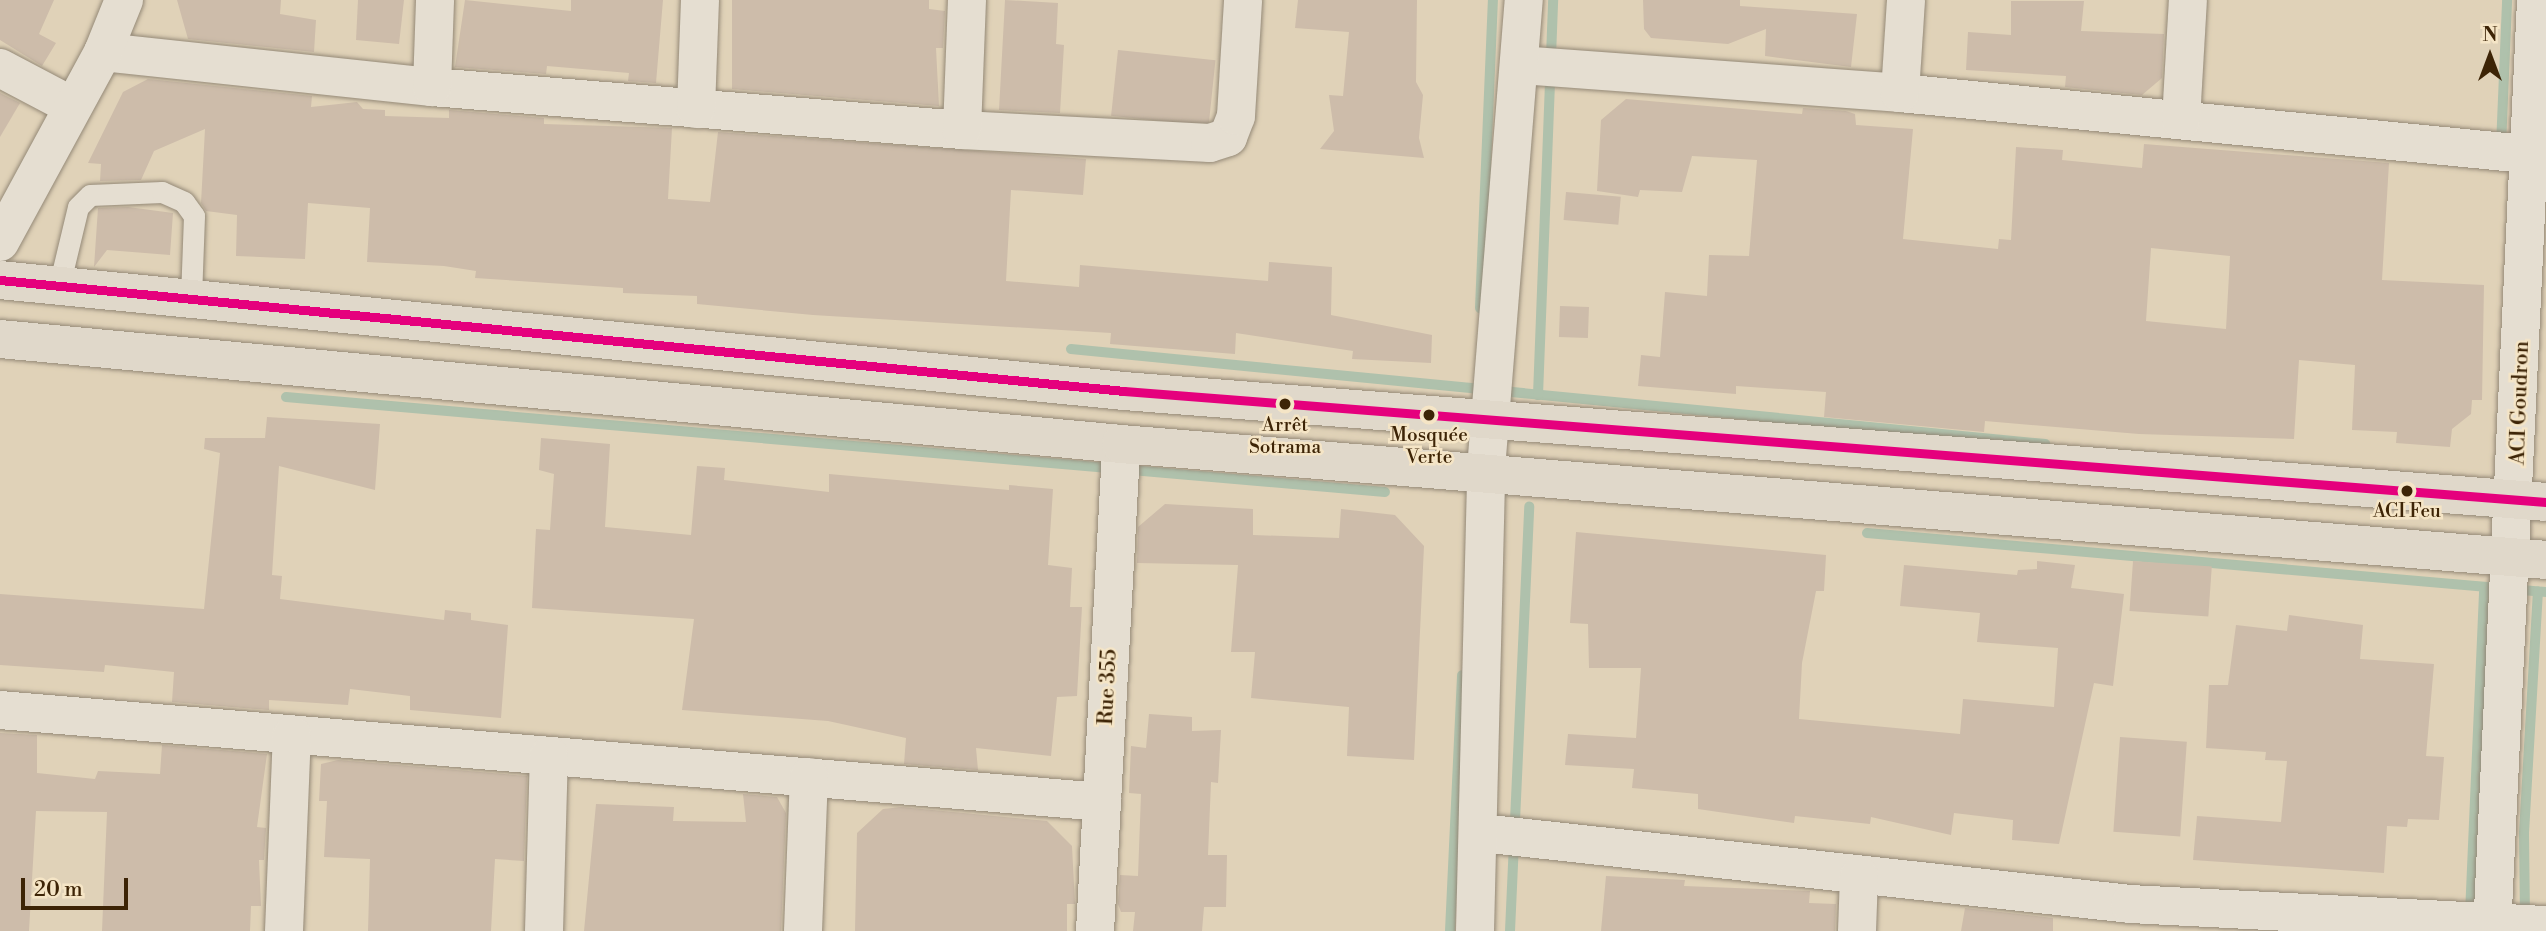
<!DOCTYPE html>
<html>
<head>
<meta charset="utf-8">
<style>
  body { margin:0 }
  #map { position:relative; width:2546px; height:931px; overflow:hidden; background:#e0d2b8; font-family:"Libre Bodoni",serif }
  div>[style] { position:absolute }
  .stream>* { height:10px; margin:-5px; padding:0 5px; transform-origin:5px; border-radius:5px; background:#afc1ac }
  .building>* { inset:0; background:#cdbcaa; transform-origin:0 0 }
  .roads { filter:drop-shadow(0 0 2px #948977) drop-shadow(0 0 2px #948977) }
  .service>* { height:21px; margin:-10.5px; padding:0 10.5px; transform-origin:10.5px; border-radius:10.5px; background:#e5ded1 }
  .minor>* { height:38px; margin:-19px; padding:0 19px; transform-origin:19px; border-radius:19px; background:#e5ded1 }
  .tertiary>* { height:38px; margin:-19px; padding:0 19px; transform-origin:19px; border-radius:19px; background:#e5ded1 }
  .primary>* { height:38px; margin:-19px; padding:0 19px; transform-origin:19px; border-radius:19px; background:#e0d8ca }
  .bus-1>* { height:9px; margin:-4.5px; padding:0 4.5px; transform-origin:4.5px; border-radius:4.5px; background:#e5007d }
  .dots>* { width:19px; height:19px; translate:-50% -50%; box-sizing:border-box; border:4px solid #f5e5c6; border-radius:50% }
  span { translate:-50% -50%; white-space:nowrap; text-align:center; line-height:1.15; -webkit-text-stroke:5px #f5e5c6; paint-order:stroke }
  .bus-label { font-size:19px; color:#3d2406 }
  .street-label { font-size:21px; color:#3d2406 }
  .north { position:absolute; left:2455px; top:21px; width:70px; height:70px; -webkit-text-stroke:5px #f5e5c6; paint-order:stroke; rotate:0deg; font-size:19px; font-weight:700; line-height:28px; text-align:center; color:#3d2406 }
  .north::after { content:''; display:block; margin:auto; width:24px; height:32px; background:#3d2406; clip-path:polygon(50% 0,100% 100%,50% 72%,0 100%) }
  .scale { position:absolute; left:21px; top:878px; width:107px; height:32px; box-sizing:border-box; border:4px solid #3d2406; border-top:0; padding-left:9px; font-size:21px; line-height:24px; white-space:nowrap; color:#3d2406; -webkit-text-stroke:5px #f5e5c6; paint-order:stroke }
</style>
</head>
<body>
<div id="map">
  <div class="stream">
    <i style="left:2501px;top:146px;width:146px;rotate:-87.6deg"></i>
    <i style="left:1480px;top:308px;width:308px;rotate:-87.6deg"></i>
    <i style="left:1071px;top:349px;width:979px;rotate:5.57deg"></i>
    <i style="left:1538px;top:395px;width:395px;rotate:-87.8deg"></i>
    <i style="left:286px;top:397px;width:1103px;rotate:4.94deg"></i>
    <i style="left:1867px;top:533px;width:682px;rotate:4.97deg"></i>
    <i style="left:2470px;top:914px;width:326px;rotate:-87.5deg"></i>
    <i style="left:2525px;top:917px;width:84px;rotate:-90.7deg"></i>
    <i style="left:2524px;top:833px;width:242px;rotate:-86.7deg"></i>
    <i style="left:1450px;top:931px;width:256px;rotate:-87.3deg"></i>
    <i style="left:1510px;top:931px;width:425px;rotate:-87.4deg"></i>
  </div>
  <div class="building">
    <i style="clip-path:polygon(0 0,54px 0,39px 34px,56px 43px,42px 66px,0 40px)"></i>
    <i style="clip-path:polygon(177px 0,281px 0,280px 14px,316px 20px,314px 52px,188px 39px)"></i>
    <i style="clip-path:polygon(358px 0,404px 0,399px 44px,356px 40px)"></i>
    <i style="clip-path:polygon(465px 0,571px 11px,571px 0,663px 0,656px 83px,628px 81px,629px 73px,547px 66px,546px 74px,455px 67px)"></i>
    <i style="clip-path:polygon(732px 0,929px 0,929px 9px,945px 11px,943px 48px,936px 48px,939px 106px,732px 89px)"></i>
    <i style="clip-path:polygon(1005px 0,1058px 3px,1056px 44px,1064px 45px,1060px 113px,999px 110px)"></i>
    <i style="clip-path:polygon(1298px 0,1417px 0,1416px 82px,1423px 95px,1419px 138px,1424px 158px,1320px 149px,1334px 131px,1329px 95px,1343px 96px,1349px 32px,1295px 28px)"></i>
    <i style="clip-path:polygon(1643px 0,1740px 0,1740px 6px,1857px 14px,1851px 67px,1765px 56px,1766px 29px,1728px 44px,1651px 38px,1644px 29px)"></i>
    <i style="clip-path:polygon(2011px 1px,2084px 1px,2081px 31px,2164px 34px,2162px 78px,2142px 95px,2065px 87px,2066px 76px,1966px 70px,1968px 32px,2011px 35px)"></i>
    <i style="left:1118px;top:50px;width:98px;height:66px;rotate:6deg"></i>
    <i style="clip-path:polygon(148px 79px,312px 96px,311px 107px,357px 102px,363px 109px,385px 110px,385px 116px,449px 118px,449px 110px,544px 118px,544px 124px,672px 128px,668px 199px,710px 202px,718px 132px,1086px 159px,1083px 195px,1011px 190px,1006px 281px,1079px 287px,1080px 265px,1268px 281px,1269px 262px,1332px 267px,1331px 315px,1432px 335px,1431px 363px,1352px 359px,1353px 351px,1236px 333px,1235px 354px,1110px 344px,1111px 333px,813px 315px,697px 304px,697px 296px,623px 293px,623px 288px,475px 278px,476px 271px,444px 266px,367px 262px,370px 208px,308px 203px,305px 259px,236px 256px,237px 215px,206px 211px,201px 203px,205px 129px,154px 151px,141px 180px,100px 181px,101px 164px,88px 163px,123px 92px)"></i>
    <i style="clip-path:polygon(0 93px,20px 103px,0 137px)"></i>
    <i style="clip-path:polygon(evenodd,1626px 99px,1802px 114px,1803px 108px,1846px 111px,1855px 114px,1856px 125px,1913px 129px,1903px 239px,1998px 249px,1999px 239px,2011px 240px,2016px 147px,2063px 150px,2062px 160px,2142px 168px,2144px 144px,2389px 163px,2382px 280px,2484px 285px,2482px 400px,2472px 400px,2471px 414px,2452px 429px,2450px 447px,2396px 443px,2397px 432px,2352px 430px,2355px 365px,2299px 360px,2294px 439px,2139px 434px,1985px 421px,1984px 432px,1824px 417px,1826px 392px,1736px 386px,1736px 394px,1638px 386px,1641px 355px,1660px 357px,1665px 292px,1707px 296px,1709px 255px,1749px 256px,1757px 160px,1692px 156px,1682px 192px,1640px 190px,1638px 197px,1597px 191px,1601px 120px,1626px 99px,2151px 248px,2230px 256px,2226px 329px,2146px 321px,2151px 248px)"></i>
    <i style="left:1566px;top:192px;width:55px;height:28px;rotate:5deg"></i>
    <i style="clip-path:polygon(128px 207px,173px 213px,170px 255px,107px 250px,94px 267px,98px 208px)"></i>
    <i style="left:1560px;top:306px;width:29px;height:31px;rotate:2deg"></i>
    <i style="clip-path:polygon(267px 417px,380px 424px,375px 490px,279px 466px,272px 575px,282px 576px,280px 599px,444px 620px,445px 610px,471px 613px,471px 620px,508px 625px,501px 718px,410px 710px,410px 696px,350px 689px,348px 705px,269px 700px,269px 710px,172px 702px,174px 672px,105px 665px,104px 672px,0 665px,0 594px,204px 609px,220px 453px,204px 449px,205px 438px,265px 438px)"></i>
    <i style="clip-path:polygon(541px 438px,610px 444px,605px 527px,691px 535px,697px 466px,725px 468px,724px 480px,829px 492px,829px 474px,1009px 490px,1009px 485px,1053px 489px,1048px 565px,1072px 568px,1070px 607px,1082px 607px,1077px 696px,1057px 697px,1051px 756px,976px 748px,978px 770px,904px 764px,906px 738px,828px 721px,682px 710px,694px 619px,532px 608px,536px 529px,550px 530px,554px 474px,539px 470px)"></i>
    <i style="clip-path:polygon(1165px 504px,1253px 509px,1253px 535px,1339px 538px,1341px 509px,1395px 515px,1424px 546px,1414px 760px,1347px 756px,1349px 707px,1251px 698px,1255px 652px,1231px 652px,1238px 565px,1137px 563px,1138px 527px)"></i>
    <i style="clip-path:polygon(1576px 532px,1826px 555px,1824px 591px,1816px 591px,1802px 663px,1799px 719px,1960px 734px,1963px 699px,2054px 707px,2058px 648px,1977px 642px,1980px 613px,1900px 606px,1904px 565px,2017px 575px,2018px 570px,2037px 569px,2037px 561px,2075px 565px,2071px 588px,2124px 594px,2113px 686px,2094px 683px,2059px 844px,2012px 840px,2013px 820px,1954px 813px,1951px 835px,1871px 817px,1870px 824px,1795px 816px,1794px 823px,1698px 809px,1698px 794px,1632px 788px,1634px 769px,1565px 765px,1568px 734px,1636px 738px,1641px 668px,1589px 668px,1588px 624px,1570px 623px)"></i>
    <i style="left:2133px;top:561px;width:79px;height:50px;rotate:4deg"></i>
    <i style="clip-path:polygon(2289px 615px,2363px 625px,2360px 659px,2434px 664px,2426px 756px,2444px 757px,2439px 820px,2408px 819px,2407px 827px,2387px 826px,2384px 873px,2193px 860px,2197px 816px,2281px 822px,2287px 761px,2265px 760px,2266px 752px,2206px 748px,2209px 685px,2228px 685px,2236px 625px,2287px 631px)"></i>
    <i style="clip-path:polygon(1149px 714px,1192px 717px,1192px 731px,1221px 730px,1218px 783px,1211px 782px,1208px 855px,1227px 855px,1226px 907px,1204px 907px,1202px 931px,1133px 931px,1135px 912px,1121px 912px,1118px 904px,1120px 875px,1138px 876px,1141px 794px,1129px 793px,1131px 746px,1146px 748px)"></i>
    <i style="clip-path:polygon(0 733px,37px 735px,37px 773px,95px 779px,98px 771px,160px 774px,162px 745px,267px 754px,257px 827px,266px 828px,264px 860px,259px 860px,261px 906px,251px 906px,250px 931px,102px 931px,107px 812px,36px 811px,29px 931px,0 931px)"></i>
    <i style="left:2120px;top:737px;width:67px;height:95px;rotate:4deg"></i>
    <i style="clip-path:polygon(338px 760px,527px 776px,524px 861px,495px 859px,491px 931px,368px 931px,370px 859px,324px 857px,327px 801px,319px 801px,321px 764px)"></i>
    <i style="clip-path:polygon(743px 794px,777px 797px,786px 813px,781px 931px,584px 931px,596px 804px,674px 807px,673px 821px,746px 822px)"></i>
    <i style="clip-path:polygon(901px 807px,1047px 821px,1072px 846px,1075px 904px,1067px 904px,1067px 931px,855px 931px,857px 833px,883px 809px)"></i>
    <i style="clip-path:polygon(1606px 876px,1685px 880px,1684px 886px,1810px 891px,1809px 903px,1836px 904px,1835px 931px,1601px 931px)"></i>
    <i style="clip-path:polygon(1965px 908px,2053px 918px,2053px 931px,1961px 931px)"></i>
  </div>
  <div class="roads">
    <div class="service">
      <i style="left:59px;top:286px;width:81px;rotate:-76.5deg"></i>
      <i style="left:78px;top:207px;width:17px;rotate:-45deg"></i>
      <i style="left:90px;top:195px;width:72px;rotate:-2.4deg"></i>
      <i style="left:162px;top:192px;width:24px;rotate:24deg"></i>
      <i style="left:184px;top:202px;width:17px;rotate:54deg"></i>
      <i style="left:194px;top:216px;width:83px;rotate:92.1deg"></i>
    </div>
    <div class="minor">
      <i style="left:103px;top:52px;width:331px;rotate:6.1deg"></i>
      <i style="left:432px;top:87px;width:532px;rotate:4.64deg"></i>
      <i style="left:962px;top:130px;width:248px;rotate:3deg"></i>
      <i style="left:1210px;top:143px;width:19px;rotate:-18deg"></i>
      <i style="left:1228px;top:137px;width:22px;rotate:-69deg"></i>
      <i style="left:1236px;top:116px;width:116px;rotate:-86.5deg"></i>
      <i style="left:1520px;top:65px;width:381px;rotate:4.2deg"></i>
      <i style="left:1900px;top:93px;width:649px;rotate:5.57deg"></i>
      <i style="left:0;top:68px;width:81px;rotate:27.8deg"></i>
      <i style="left:432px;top:87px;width:87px;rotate:-88deg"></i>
      <i style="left:1900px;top:93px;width:93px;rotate:-86.3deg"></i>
      <i style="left:696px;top:109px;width:109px;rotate:-87.9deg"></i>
      <i style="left:2181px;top:120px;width:120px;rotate:-86.7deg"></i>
      <i style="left:962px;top:130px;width:130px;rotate:-87.8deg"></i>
      <i style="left:0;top:242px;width:216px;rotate:-61.5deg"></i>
      <i style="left:103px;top:52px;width:56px;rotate:-68deg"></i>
      <i style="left:0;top:710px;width:1106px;rotate:4.77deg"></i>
      <i style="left:1481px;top:833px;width:653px;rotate:6.24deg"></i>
      <i style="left:2130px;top:904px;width:417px;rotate:2.9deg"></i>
      <i style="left:284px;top:931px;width:196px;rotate:-87.7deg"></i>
      <i style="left:544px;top:931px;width:175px;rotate:-88.4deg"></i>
      <i style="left:803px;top:931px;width:154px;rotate:-87.8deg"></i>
      <i style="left:1095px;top:931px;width:488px;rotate:-86.9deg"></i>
      <i style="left:1475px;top:931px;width:462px;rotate:-88.6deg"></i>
      <i style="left:1486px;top:469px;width:471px;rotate:-85.4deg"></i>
      <i style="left:1857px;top:931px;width:55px;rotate:-87.9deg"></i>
    </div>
    <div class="tertiary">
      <i style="left:2492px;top:931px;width:932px;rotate:-87.29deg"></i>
    </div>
    <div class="primary">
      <i style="left:0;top:280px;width:1129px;rotate:5.64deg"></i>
      <i style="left:1124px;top:391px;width:1426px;rotate:4.46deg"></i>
      <i style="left:0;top:339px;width:1126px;rotate:5.35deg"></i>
      <i style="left:1121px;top:444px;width:1430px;rotate:4.65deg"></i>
    </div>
  </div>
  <div class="bus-1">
    <i style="left:0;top:280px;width:1129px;rotate:5.64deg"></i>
    <i style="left:1124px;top:391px;width:1426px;rotate:4.46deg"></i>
  </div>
  <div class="dots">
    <i style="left:1285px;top:404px;background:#3d2406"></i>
    <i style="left:1429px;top:415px;background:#3d2406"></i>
    <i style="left:2407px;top:491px;background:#3d2406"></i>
  </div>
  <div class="bus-label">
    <span style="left:1285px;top:437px">Arrêt<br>Sotrama</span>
    <span style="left:1429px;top:447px">Mosquée<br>Verte</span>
    <span style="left:2407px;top:512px">ACI Feu</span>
  </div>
  <div class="street-label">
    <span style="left:2520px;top:403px;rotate:-88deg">ACI Goudron</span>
    <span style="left:1108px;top:687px;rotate:-87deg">Rue 355</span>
  </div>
  <div class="north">N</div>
  <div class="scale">20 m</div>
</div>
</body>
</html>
